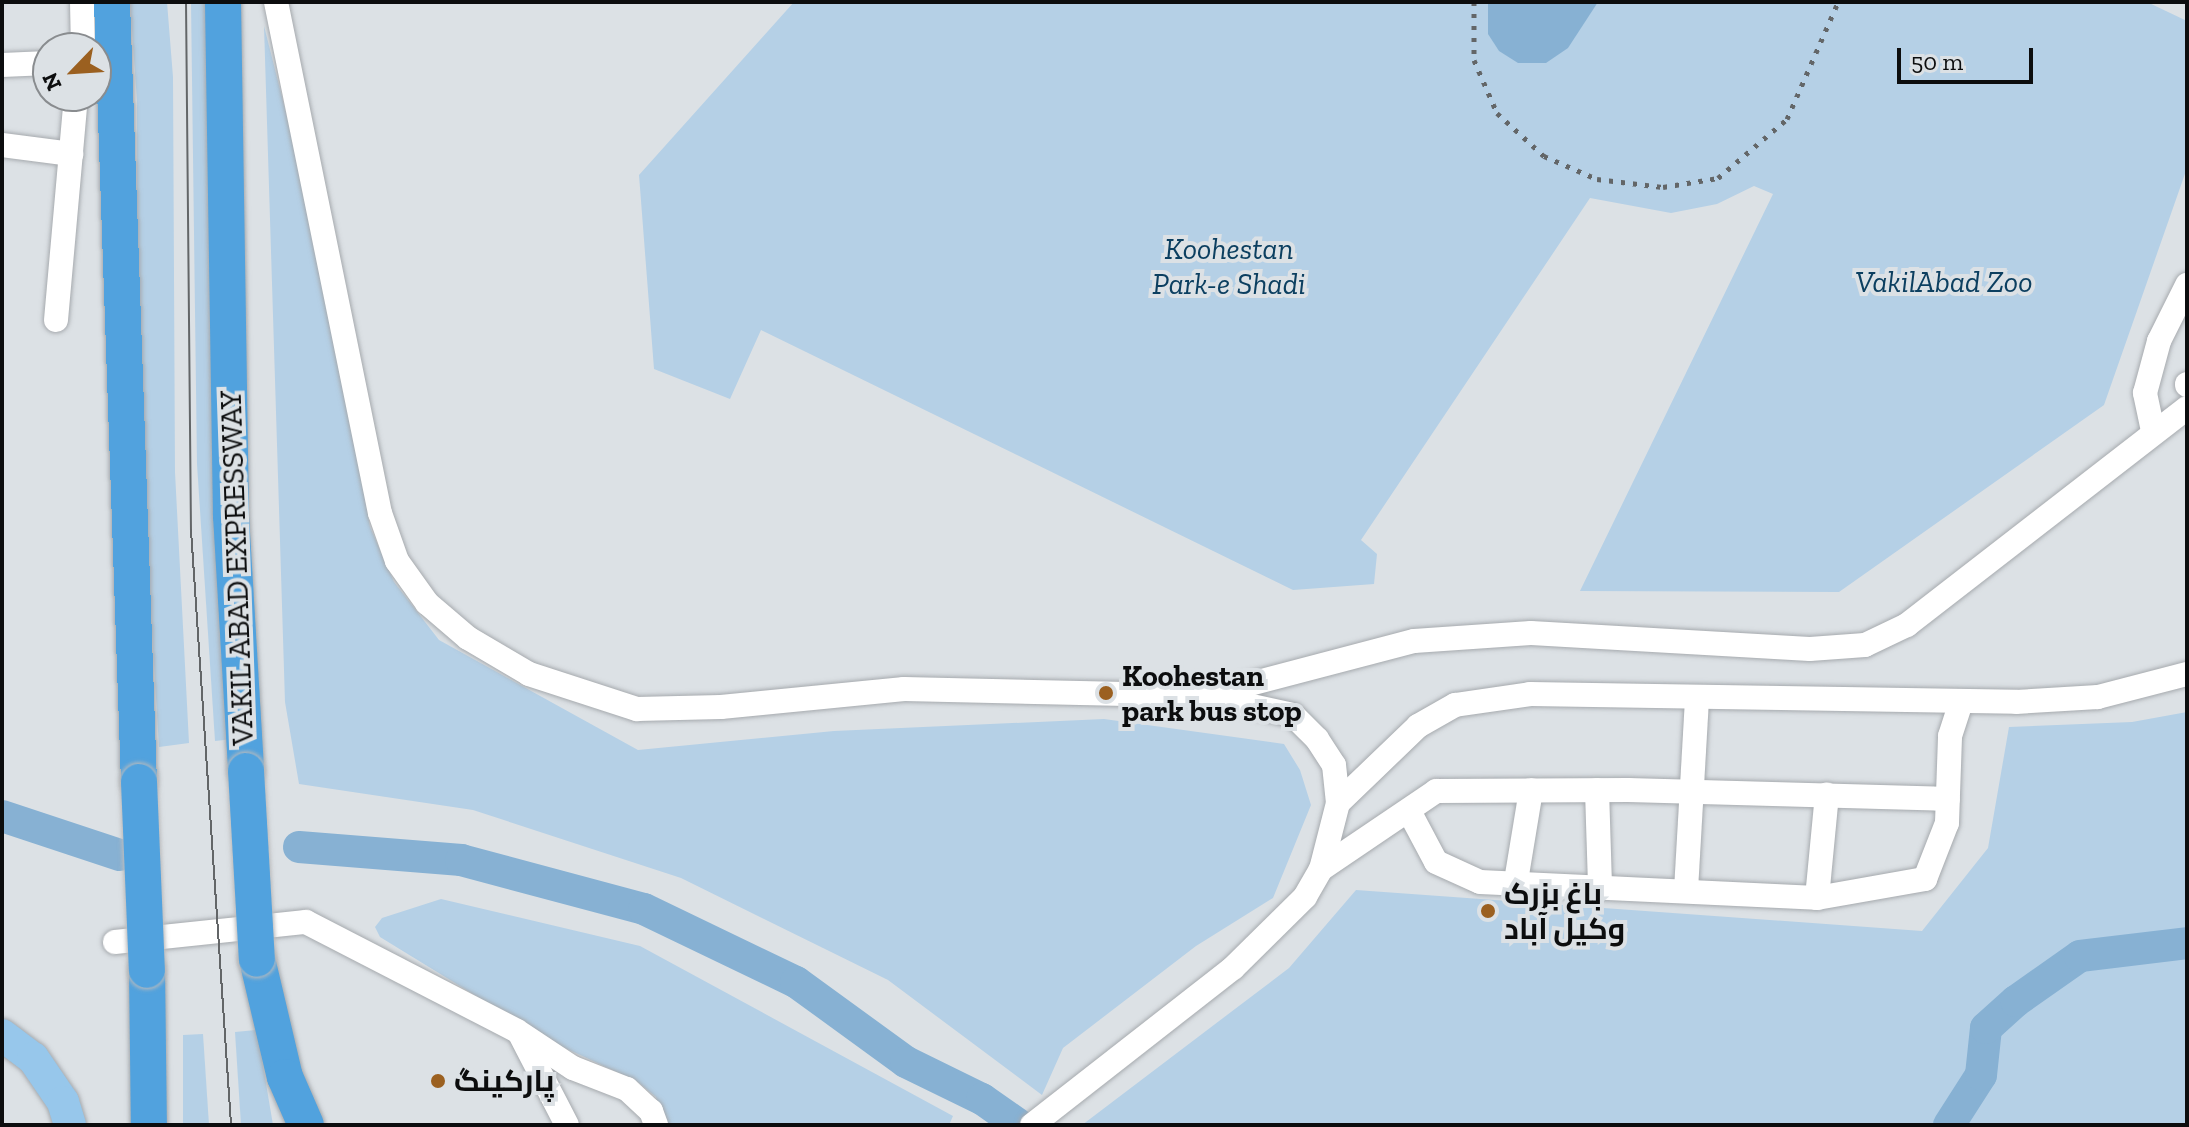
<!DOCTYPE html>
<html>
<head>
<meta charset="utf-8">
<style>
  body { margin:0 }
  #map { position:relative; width:2189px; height:1127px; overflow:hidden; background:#dce1e5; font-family:"Zilla Slab",Cairo,serif }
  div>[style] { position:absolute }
  .green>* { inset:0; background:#b5d0e6 }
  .water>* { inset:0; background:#87b1d3 }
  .river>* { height:32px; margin:-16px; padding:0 16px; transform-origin:16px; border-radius:16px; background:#87b1d3 }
  .roads { filter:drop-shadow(0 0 2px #a6aaae) drop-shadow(0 0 2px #a6aaae) }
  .minor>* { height:24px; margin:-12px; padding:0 12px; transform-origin:12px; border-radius:12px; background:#fff }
  .major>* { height:32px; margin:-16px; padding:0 16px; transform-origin:16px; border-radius:16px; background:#97c7eb }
  .highway>* { height:36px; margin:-18px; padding:0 18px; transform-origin:18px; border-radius:18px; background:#51a2de }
  .tram>* { height:2px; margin:-1px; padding:0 1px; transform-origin:1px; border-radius:1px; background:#636668 }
  .rail>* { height:5px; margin-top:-2.5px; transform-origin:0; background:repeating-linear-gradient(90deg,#636668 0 4px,transparent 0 12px) }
  .bridges { filter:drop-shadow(0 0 2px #bbbbbc) drop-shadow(0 0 2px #bbbbbc) }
  .highway-bridge>* { height:36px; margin:-18px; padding:0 18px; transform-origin:18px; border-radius:18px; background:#51a2de }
  .dots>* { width:22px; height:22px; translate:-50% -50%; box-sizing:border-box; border:4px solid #dce1e5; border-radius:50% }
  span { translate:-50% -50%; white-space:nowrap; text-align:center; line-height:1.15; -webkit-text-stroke:8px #dce1e5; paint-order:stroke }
  .park-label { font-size:30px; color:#0c3f60; font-style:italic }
  .street-label { font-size:30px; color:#0c0d0e }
  .poi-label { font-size:30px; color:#0c0d0e; font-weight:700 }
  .left { translate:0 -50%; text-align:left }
  .frame { position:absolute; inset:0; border:4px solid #0c0d0e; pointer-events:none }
  .north { position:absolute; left:32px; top:32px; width:80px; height:80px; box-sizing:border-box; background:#dce1e5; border:2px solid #898c8f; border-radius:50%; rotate:245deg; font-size:22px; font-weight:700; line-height:32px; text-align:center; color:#0c0d0e }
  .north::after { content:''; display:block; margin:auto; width:28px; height:36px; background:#9b6020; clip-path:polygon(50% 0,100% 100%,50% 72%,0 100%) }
  .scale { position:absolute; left:1897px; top:48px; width:136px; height:36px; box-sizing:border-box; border:4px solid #0c0d0e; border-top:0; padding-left:10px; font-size:24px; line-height:28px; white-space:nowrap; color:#0c0d0e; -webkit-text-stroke:6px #dce1e5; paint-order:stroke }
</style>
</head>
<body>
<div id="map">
  <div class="green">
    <i style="clip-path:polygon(130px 2px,167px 2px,173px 77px,175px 472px,189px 743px,159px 747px,137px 382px,137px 101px)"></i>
    <i style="clip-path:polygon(191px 2px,219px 2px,243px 738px,215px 741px,197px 464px)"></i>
    <i style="clip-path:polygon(794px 2px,2147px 2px,2187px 21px,2187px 168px,2104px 405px,1839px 592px,1580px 591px,1773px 194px,1754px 186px,1717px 204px,1671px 213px,1590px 198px,1361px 540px,1377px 554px,1374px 584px,1293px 590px,761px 330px,730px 399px,654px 369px,639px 175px)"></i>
    <i style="clip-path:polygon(264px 26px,324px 263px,370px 527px,394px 582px,439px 640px,638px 750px,834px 731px,1104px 719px,1284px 744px,1300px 770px,1311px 805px,1273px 898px,1196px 946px,1063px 1048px,1042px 1095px,888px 980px,681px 878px,473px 810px,299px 784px,285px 702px)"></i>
    <i style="clip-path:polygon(2187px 712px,2187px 1125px,1082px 1125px,1289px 968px,1356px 890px,1922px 931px,1988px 848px,2009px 727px,2132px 722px)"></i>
    <i style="clip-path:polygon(441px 899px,640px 946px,953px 1116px,949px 1125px,664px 1125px,656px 1097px,638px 1082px,548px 1040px,380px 937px,375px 927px,382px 918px)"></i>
    <i style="clip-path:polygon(257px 1030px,273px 1125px,241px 1125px,235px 1032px)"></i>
    <i style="clip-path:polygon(203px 1034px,209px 1125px,183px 1125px,183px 1035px)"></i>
  </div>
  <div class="water">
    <i style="clip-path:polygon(1488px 2px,1598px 2px,1568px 48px,1546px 63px,1518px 63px,1499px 51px,1488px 34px)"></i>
  </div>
  <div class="river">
    <i style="left:2px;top:816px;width:124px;rotate:18.3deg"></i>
    <i style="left:299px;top:847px;width:163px;rotate:4.6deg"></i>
    <i style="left:461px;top:860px;width:189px;rotate:15deg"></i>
    <i style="left:644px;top:909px;width:169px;rotate:25.7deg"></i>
    <i style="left:796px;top:982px;width:136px;rotate:36deg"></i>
    <i style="left:906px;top:1062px;width:85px;rotate:26deg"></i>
    <i style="left:982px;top:1099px;width:45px;rotate:35.1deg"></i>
    <i style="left:1949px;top:1125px;width:59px;rotate:-57.4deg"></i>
    <i style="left:1981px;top:1075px;width:47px;rotate:-83.9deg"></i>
    <i style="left:1986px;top:1028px;width:40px;rotate:-42deg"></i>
    <i style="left:2016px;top:1001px;width:78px;rotate:-35.1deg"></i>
    <i style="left:2080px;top:956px;width:108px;rotate:-6.9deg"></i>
  </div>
  <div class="roads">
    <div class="minor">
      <i style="left:82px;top:2px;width:46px;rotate:88.8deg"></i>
      <i style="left:276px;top:2px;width:521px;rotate:78.5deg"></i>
      <i style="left:380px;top:513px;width:51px;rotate:70.5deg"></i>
      <i style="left:397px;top:561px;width:52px;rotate:54.5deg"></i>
      <i style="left:427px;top:603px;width:54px;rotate:40.5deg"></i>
      <i style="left:468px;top:638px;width:71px;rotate:30.5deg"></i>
      <i style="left:529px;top:674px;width:114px;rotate:18deg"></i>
      <i style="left:637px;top:709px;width:84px;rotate:-1.4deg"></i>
      <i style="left:721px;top:707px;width:184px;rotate:-5.6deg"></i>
      <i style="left:904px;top:689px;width:302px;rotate:1.3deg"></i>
      <i style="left:1206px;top:696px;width:89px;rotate:12.3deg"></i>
      <i style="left:1293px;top:715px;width:34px;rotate:45deg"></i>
      <i style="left:1317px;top:739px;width:31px;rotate:57deg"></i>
      <i style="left:1334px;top:765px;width:38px;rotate:84deg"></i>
      <i style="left:1338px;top:803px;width:68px;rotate:104.4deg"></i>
      <i style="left:1321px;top:869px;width:32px;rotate:120deg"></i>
      <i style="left:1305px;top:897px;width:101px;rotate:135.4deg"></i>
      <i style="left:1233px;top:968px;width:255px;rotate:142deg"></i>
      <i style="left:2px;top:65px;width:46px;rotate:-2.5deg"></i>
      <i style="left:2px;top:145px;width:70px;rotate:7.4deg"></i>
      <i style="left:56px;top:320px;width:225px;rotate:-84.9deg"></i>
      <i style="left:2187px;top:384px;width:1px;rotate:90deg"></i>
      <i style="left:2153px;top:431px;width:39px;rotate:-102deg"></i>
      <i style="left:2145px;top:393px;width:54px;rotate:-74.9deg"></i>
      <i style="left:2159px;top:341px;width:63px;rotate:-63.4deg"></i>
      <i style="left:1212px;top:694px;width:209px;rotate:-14.7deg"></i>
      <i style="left:1414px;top:641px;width:117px;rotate:-3.9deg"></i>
      <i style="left:1531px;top:633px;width:279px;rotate:3.3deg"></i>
      <i style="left:1810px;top:649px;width:55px;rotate:-4.2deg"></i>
      <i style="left:1865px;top:645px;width:47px;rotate:-25.5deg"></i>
      <i style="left:1907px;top:625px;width:354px;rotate:-37.8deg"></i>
      <i style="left:1597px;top:790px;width:97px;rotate:88.2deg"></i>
      <i style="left:1338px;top:803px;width:111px;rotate:-43.9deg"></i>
      <i style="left:1418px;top:726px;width:43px;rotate:-29.6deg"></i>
      <i style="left:1455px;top:705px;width:76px;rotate:-8.3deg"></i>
      <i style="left:1530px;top:694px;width:486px;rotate:0.9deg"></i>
      <i style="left:2016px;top:702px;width:82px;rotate:-3.5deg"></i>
      <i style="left:2098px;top:697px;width:92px;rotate:-14.5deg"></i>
      <i style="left:1410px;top:813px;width:55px;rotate:62deg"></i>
      <i style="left:1436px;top:862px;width:48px;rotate:24.4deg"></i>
      <i style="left:1480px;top:882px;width:337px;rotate:2.7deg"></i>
      <i style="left:1817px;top:898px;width:110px;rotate:-10deg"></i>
      <i style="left:1925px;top:879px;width:60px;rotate:-68.6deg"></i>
      <i style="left:1947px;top:823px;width:87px;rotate:-88deg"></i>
      <i style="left:1950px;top:736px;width:36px;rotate:-72deg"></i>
      <i style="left:1321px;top:869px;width:139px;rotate:-34.1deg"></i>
      <i style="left:1436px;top:791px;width:192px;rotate:-0.3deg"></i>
      <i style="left:1628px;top:790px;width:320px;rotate:1.6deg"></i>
      <i style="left:1516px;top:881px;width:92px;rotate:-80.6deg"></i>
      <i style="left:1686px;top:890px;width:192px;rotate:-86.7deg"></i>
      <i style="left:1817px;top:898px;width:104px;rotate:-84.5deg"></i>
      <i style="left:115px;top:942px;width:192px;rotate:-6deg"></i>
      <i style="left:306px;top:922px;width:237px;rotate:27.3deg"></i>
      <i style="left:517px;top:1031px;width:67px;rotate:33.5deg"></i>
      <i style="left:573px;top:1068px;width:58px;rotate:21.3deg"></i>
      <i style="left:627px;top:1089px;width:33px;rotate:43deg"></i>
      <i style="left:651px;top:1111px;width:15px;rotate:70deg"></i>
      <i style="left:521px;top:1036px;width:100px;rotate:62.7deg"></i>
    </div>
    <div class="major">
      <i style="left:2px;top:1035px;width:39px;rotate:37deg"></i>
      <i style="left:33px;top:1058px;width:53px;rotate:55.7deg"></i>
      <i style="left:63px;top:1102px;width:24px;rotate:73deg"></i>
    </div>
    <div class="highway">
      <i style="left:112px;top:2px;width:780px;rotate:88.02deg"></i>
      <i style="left:223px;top:2px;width:514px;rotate:89.11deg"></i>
      <i style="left:231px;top:516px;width:255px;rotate:86.6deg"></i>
      <i style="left:257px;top:959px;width:121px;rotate:76.7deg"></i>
      <i style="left:285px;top:1077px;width:52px;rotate:66.4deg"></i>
      <i style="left:147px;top:970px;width:155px;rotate:89.3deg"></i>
    </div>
  </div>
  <div class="tram">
    <i style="left:186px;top:2px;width:528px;rotate:89.46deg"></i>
    <i style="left:191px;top:530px;width:596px;rotate:86.15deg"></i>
  </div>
  <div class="rail">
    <i style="left:1474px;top:2px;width:58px;rotate:90deg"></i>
    <i style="left:1474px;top:60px;width:58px;rotate:66.5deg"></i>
    <i style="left:1497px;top:113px;width:64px;rotate:42.5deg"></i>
    <i style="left:1544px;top:156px;width:58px;rotate:23.5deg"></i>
    <i style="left:1597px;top:179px;width:66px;rotate:6.9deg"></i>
    <i style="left:1663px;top:187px;width:56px;rotate:-9.3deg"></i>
    <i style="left:1718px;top:178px;width:91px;rotate:-40.5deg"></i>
    <i style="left:1787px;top:119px;width:128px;rotate:-66.4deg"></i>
  </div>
  <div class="bridges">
    <div class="highway-bridge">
      <i style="left:246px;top:771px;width:188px;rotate:86.7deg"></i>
      <i style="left:139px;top:782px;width:188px;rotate:87.6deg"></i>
    </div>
  </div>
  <div class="dots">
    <i style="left:1106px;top:693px;background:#9b6020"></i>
    <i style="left:1488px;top:911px;background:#9b6020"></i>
    <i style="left:438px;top:1081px;background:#9b6020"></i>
  </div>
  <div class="park-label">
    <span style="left:1229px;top:266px">Koohestan<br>Park-e Shadi</span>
    <span style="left:1944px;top:282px">VakilAbad Zoo</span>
  </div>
  <div class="street-label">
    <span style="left:237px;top:568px;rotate:-92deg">VAKIL ABAD EXPRESSWAY</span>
  </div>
  <div class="poi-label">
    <span class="left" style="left:1122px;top:693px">Koohestan<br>park bus stop</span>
    <span class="left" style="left:1504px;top:911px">باغ بزرک<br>وکیل آباد</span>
    <span class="left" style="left:454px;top:1081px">پارکینگ</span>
  </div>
  <div class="frame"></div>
  <div class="north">N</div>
  <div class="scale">50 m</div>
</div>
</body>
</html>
